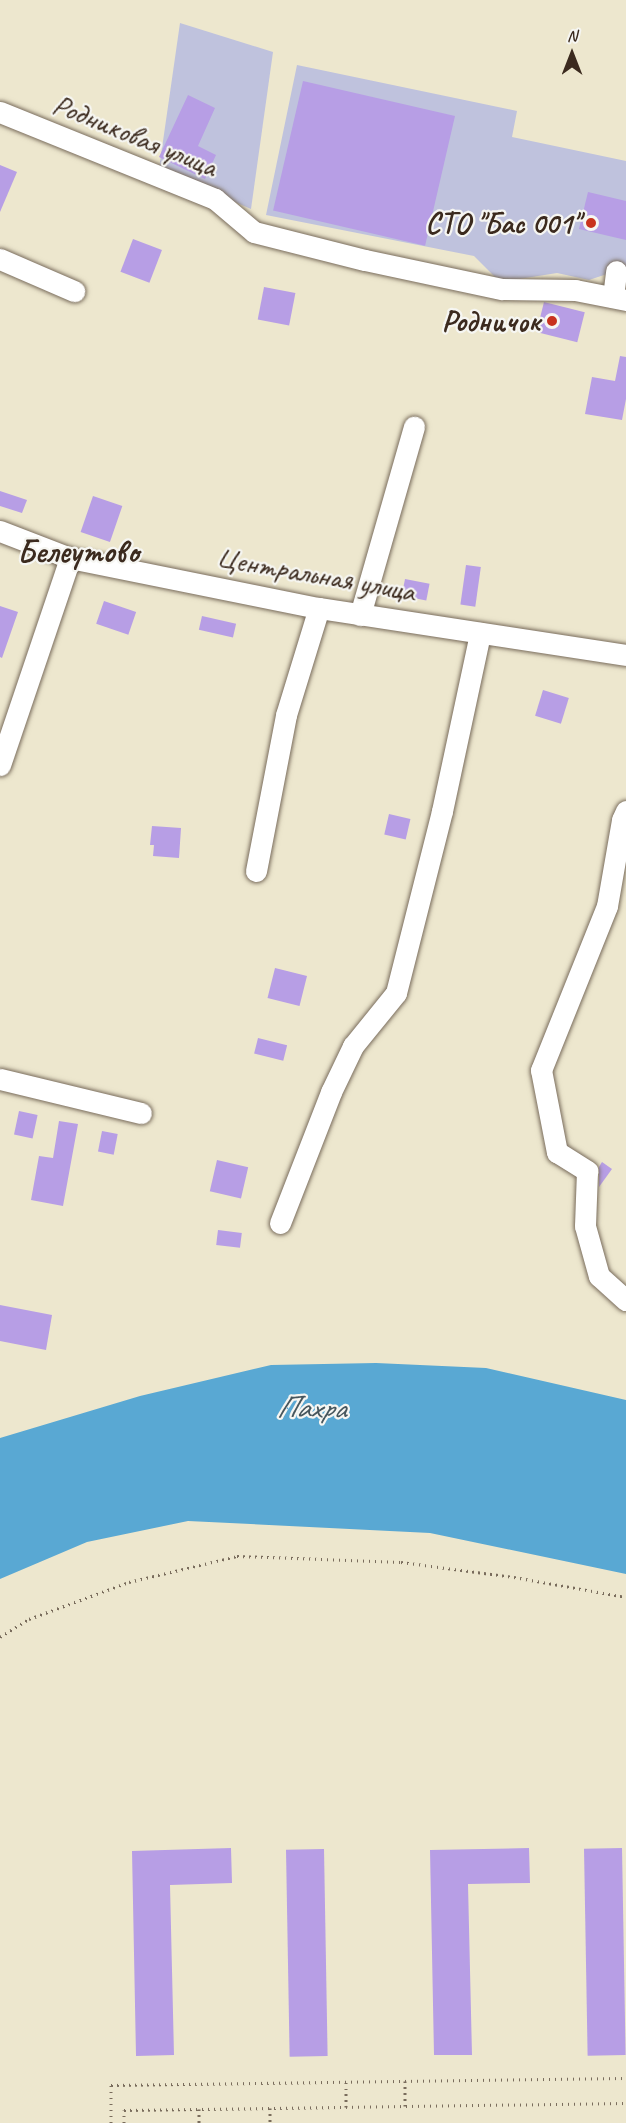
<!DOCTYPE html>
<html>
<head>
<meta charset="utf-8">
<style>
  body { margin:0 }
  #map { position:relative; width:626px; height:2123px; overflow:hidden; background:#ede7ce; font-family:Caveat,sans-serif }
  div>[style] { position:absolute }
  .industrial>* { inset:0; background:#bfc2dd }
  .water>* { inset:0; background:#59a8d3 }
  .building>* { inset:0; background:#b79ee5; transform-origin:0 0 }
  .path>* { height:3px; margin-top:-1.5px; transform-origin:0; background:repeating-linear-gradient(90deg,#796c5c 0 1.5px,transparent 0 6px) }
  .roads { filter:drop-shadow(0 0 2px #796c5c) drop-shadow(0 0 2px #796c5c) }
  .minor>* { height:21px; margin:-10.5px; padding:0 10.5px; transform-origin:10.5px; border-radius:10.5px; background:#fff }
  .dots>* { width:16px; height:16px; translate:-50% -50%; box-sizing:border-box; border:3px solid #f6f6f2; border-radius:50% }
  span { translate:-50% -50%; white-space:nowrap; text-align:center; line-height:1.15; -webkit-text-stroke:4.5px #f6f6f2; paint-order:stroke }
  .street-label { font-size:30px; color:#3b2a1e }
  .poi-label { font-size:30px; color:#3b2a1e; font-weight:700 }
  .right { translate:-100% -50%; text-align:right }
  .water-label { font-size:32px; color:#46565d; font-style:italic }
  .quarter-label { font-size:33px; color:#3b2a1e; font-weight:700 }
  .north { position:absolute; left:542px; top:24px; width:60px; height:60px; -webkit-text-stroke:4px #f6f6f2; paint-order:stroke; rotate:0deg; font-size:16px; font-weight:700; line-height:24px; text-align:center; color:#3b2a1e }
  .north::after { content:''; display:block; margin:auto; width:21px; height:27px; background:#3b2a1e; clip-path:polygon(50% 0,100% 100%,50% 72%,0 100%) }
</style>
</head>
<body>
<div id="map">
  <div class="industrial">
    <i style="clip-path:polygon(180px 23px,273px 52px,251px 209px,159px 169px)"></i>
    <i style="clip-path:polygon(297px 65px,517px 111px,512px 137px,626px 161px,626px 280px,616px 271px,589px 280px,557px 273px,500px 282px,474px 256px,266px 215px)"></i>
  </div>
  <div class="water">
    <i style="clip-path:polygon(376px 1363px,486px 1368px,626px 1400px,626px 1574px,430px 1533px,188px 1521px,87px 1542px,0 1579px,0 1438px,140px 1396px,271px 1365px)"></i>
  </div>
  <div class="building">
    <i style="left:303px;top:81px;width:156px;height:133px;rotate:13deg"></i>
    <i style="clip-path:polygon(188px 95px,215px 108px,198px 146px,216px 155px,205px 179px,159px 157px)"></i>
    <i style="clip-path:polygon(0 165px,17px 172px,0 212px)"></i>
    <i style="clip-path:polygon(588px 192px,626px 201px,626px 240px,579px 229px)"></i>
    <i style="left:133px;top:239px;width:31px;height:35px;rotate:21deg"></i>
    <i style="left:264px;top:287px;width:32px;height:33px;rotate:11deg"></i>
    <i style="left:544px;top:302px;width:42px;height:31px;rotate:14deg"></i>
    <i style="clip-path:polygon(620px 356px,626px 357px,626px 399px,622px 420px,585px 414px,592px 377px,615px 381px)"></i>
    <i style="clip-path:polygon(0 491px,27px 500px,22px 513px,0 506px)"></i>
    <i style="left:93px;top:496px;width:31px;height:38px;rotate:19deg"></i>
    <i style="left:466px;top:565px;width:15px;height:40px;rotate:8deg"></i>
    <i style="left:405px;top:579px;width:25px;height:17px;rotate:11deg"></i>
    <i style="left:104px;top:601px;width:34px;height:24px;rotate:19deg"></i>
    <i style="clip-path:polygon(0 606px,18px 612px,2px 658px,0 657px)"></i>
    <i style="left:202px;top:616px;width:35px;height:14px;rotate:13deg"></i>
    <i style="left:543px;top:690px;width:27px;height:27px;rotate:17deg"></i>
    <i style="left:389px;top:814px;width:22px;height:21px;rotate:13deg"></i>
    <i style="clip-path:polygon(152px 826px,181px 828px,179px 858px,153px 856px,154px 845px,150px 845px)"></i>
    <i style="left:275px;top:968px;width:33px;height:31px;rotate:14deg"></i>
    <i style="left:258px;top:1038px;width:30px;height:16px;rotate:14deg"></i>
    <i style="left:19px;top:1111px;width:19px;height:24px;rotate:12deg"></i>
    <i style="clip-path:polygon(59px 1121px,78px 1124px,63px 1206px,31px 1200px,39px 1156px,53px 1158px)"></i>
    <i style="left:102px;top:1131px;width:16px;height:21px;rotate:11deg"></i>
    <i style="left:217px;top:1160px;width:32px;height:32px;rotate:13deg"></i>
    <i style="clip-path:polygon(602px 1162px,612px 1169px,599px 1187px,599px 1167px)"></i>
    <i style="left:218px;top:1230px;width:24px;height:15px;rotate:7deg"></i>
    <i style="clip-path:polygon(0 1305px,52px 1315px,46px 1350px,0 1341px)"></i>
    <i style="clip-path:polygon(231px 1848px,232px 1883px,170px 1885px,174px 2055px,136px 2056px,132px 1851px)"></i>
    <i style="clip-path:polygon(529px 1848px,530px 1883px,468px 1884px,472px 2055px,434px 2055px,430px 1850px)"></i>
    <i style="left:622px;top:1848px;width:207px;height:38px;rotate:89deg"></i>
    <i style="left:324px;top:1849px;width:207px;height:38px;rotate:89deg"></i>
  </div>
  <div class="path">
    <i style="left:0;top:1637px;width:34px;rotate:-32deg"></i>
    <i style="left:29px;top:1619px;width:107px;rotate:-20.3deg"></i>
    <i style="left:129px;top:1582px;width:111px;rotate:-13.5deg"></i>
    <i style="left:237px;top:1556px;width:164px;rotate:2.1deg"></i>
    <i style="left:401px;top:1562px;width:114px;rotate:7.6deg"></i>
    <i style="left:514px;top:1577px;width:114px;rotate:10.1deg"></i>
    <i style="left:405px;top:2081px;width:25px;rotate:90deg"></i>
    <i style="left:346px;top:2082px;width:25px;rotate:90deg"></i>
    <i style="left:270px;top:2108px;width:15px;rotate:90deg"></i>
    <i style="left:199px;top:2109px;width:14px;rotate:90deg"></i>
    <i style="left:111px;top:2123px;width:38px;rotate:-90deg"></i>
    <i style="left:111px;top:2085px;width:515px;rotate:-0.78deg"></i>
    <i style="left:124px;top:2123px;width:13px;rotate:-90deg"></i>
    <i style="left:124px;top:2110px;width:502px;rotate:-0.8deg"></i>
  </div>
  <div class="roads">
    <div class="minor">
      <i style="left:0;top:112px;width:232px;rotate:22deg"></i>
      <i style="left:215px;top:199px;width:51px;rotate:40.2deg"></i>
      <i style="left:254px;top:232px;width:114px;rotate:14.2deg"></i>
      <i style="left:365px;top:260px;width:140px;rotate:12deg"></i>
      <i style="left:502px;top:289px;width:73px;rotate:0.8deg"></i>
      <i style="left:575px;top:290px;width:52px;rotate:11.1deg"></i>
      <i style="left:0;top:259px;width:81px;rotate:23.4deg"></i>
      <i style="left:613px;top:297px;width:26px;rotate:-83deg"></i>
      <i style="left:0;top:531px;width:75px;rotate:21.1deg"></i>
      <i style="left:70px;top:558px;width:254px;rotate:11.4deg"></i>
      <i style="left:319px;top:608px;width:311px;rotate:8.7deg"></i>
      <i style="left:360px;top:615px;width:196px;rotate:-74deg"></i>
      <i style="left:0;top:765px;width:219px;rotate:-71.3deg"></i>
      <i style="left:626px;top:811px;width:10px;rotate:114deg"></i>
      <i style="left:622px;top:820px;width:87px;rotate:99.9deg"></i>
      <i style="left:607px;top:906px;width:177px;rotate:111.9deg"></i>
      <i style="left:541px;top:1070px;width:84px;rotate:79deg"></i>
      <i style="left:557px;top:1152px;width:36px;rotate:32deg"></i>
      <i style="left:587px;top:1171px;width:55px;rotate:92.1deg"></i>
      <i style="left:585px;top:1226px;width:52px;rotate:74.4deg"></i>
      <i style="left:599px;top:1276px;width:36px;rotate:42deg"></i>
      <i style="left:256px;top:871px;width:159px;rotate:-79.1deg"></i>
      <i style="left:286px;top:715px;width:112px;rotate:-72.9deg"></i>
      <i style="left:0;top:1079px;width:145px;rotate:13.6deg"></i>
      <i style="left:280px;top:1223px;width:141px;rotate:-68.7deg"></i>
      <i style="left:331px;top:1092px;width:51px;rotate:-64.4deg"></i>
      <i style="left:353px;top:1046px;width:68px;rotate:-50.9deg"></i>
      <i style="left:396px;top:993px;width:188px;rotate:-75.8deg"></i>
      <i style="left:442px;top:811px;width:182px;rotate:-77.9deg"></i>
    </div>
  </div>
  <div class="dots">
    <i style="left:591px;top:223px;background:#c8321e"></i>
    <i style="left:552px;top:321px;background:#c8321e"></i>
  </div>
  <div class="street-label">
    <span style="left:135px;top:135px;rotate:22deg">Родниковая улица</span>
    <span style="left:316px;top:574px;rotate:10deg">Центральная улица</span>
  </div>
  <div class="poi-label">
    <span class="right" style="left:579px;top:223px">СТО "Бас 001"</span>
    <span class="right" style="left:540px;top:321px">Родничок</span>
  </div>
  <div class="water-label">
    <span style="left:311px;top:1408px;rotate:1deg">Пахра</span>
  </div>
  <div class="quarter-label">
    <span style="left:78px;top:552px">Белеутово</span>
  </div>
  <div class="north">N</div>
</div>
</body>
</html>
